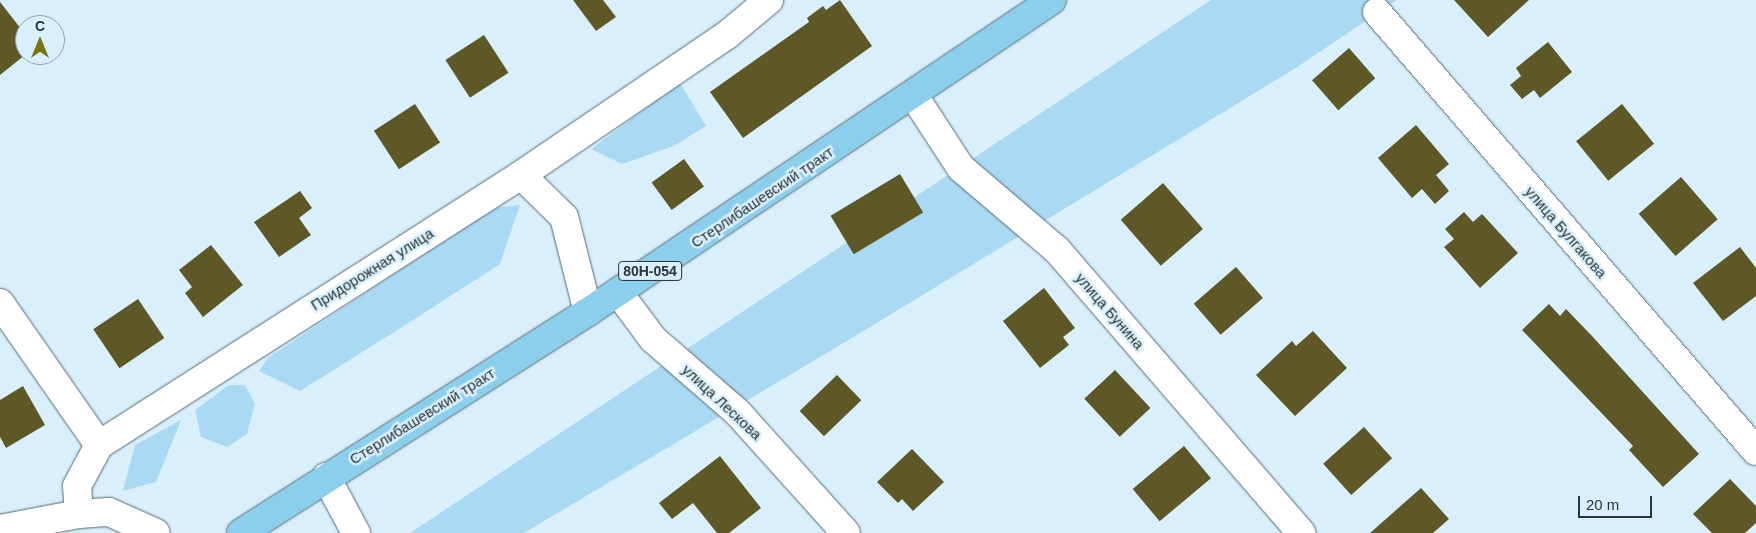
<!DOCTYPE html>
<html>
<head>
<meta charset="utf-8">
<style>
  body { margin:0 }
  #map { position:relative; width:1756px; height:533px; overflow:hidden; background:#d9f0fc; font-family:Helvetica,sans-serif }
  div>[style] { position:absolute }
  .green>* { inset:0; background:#aadaf3 }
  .building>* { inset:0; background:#5d5826; transform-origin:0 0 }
  .roads { filter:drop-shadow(0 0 1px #566b75) drop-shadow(0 0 1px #566b75) }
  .minor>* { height:28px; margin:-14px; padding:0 14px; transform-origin:14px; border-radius:14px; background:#fff }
  .major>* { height:28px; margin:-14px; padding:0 14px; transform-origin:14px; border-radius:14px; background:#8ccfec }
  span { translate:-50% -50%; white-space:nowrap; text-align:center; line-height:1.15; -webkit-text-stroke:5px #d9f0fc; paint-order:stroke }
  .shield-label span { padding:1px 4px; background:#d9f0fc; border:1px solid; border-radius:4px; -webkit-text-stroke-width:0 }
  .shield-label { font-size:14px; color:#2a3337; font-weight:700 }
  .street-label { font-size:15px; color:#2a3337 }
  .north { position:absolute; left:15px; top:15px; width:50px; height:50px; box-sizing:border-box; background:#d9f0fc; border:1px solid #93a4ad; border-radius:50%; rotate:0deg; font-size:14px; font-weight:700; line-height:20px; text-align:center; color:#2a3337 }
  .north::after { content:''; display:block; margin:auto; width:18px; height:22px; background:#7c7315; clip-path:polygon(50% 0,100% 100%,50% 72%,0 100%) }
  .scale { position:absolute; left:1578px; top:496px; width:74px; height:22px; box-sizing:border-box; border:2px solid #2a3337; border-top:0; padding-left:6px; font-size:15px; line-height:18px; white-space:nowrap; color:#2a3337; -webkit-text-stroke:4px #d9f0fc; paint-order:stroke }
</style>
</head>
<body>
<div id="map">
  <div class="green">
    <i style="clip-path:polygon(1211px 0,1397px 0,1294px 69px,847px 341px,524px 533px,410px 533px)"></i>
    <i style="clip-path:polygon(680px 83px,706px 126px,674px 146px,622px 164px,591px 149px)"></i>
    <i style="clip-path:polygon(520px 205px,500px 264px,407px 324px,300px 391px,259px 371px,268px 358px,492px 208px)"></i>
    <i style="clip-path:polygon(229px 385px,245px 385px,255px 404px,247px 434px,227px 447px,201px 437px,195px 410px)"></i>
    <i style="clip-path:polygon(181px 420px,156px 482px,123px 491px,135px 445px)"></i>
  </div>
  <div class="building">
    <i style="clip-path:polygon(573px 0,603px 0,616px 17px,596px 31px)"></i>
    <i style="clip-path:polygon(840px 0,872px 46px,743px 138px,710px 92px,809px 22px,807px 18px,823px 6px,826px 10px)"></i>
    <i style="clip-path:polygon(1454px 0,1529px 0,1488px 37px)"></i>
    <i style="clip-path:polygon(0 2px,25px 34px,25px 55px,0 75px)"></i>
    <i style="left:484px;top:35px;width:45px;height:46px;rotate:57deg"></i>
    <i style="clip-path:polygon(1548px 42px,1572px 72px,1540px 98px,1534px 90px,1522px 99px,1510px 85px,1521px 76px,1516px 68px)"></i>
    <i style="left:1349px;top:48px;width:40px;height:49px;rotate:49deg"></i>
    <i style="left:415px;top:104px;width:46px;height:49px;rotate:57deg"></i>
    <i style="left:1622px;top:104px;width:51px;height:59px;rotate:51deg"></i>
    <i style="clip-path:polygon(1416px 125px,1449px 164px,1436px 175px,1449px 191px,1435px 204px,1422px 189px,1412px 198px,1378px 158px)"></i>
    <i style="left:684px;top:159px;width:34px;height:40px;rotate:54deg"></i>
    <i style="left:900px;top:174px;width:45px;height:81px;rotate:59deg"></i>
    <i style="left:1681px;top:177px;width:56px;height:56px;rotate:49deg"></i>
    <i style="left:1163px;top:183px;width:61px;height:56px;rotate:49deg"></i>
    <i style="clip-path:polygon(300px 191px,312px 208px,299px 218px,311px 235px,279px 257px,254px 222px)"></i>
    <i style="clip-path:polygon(1464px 212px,1473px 222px,1482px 214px,1518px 253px,1480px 288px,1444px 247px,1454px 239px,1445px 229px)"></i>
    <i style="clip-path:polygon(211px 245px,243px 285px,203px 317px,185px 293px,192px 287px,179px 270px)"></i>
    <i style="clip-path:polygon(1740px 247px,1756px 268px,1756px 296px,1723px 321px,1693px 283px)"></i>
    <i style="left:1236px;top:267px;width:41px;height:56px;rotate:49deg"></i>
    <i style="clip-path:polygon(1044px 288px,1075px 328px,1063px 337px,1069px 345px,1040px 368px,1003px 321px)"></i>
    <i style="left:138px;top:299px;width:47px;height:54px;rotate:56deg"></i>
    <i style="clip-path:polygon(1549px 304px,1560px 316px,1566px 309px,1592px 336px,1699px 454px,1663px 487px,1629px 450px,1633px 446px,1522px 330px)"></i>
    <i style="clip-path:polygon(1313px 331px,1347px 368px,1295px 416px,1256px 375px,1292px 341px,1296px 346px)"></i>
    <i style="left:1115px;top:370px;width:52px;height:42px;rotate:47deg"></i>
    <i style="left:837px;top:375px;width:35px;height:52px;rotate:46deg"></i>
    <i style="clip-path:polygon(23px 386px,45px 425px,6px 448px,0 437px,0 400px)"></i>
    <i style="left:1364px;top:427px;width:42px;height:55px;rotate:48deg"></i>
    <i style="left:1184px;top:446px;width:42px;height:67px;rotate:50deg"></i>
    <i style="clip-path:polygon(912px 449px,944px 482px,913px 511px,902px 499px,898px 503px,877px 482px)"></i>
    <i style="clip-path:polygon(720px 456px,761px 508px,729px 533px,717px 533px,693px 503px,672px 519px,659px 503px)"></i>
    <i style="clip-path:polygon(1730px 479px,1756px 506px,1756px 523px,1745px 533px,1712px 533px,1693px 514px)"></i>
    <i style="clip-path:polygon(1421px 488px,1449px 519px,1433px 533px,1370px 533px)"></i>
  </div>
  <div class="roads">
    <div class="minor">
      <i style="left:1377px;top:12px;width:580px;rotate:49.2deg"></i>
      <i style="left:914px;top:96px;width:86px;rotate:56.9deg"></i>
      <i style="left:961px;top:168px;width:126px;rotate:40.5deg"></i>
      <i style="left:1057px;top:250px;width:374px;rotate:49.2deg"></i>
      <i style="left:521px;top:175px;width:60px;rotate:44.3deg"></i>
      <i style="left:564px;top:217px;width:98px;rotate:75.8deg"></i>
      <i style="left:618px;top:292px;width:59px;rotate:53.3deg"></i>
      <i style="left:653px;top:339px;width:113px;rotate:41deg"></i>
      <i style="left:738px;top:413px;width:161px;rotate:48deg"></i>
      <i style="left:0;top:303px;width:173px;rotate:55.1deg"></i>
      <i style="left:326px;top:477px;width:64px;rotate:61.8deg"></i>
      <i style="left:79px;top:514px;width:30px;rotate:-4deg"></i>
      <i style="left:109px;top:512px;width:51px;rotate:24.1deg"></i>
      <i style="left:0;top:529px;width:80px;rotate:-10.8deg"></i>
      <i style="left:79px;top:514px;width:28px;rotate:-94deg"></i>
      <i style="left:77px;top:486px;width:47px;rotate:-61.8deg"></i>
      <i style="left:99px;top:445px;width:501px;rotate:-32.61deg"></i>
      <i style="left:521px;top:175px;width:249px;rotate:-34.2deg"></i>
      <i style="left:727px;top:35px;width:55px;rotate:-39.8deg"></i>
    </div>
    <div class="major">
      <i style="left:241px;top:533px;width:411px;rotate:-32.5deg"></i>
      <i style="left:588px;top:312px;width:559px;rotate:-33.92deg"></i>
    </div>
  </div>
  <div class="shield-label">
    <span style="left:650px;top:271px">80Н-054</span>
  </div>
  <div class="street-label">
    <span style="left:762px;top:197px;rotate:-34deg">Стерлибашевский тракт</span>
    <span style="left:1566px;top:232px;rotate:49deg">улица Булгакова</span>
    <span style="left:372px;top:269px;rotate:-32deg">Придорожная улица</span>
    <span style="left:1110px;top:311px;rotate:49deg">улица Бунина</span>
    <span style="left:722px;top:402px;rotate:43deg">улица Лескова</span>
    <span style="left:422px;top:416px;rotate:-32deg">Стерлибашевский тракт</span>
  </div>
  <div class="north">С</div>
  <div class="scale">20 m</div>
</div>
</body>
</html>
